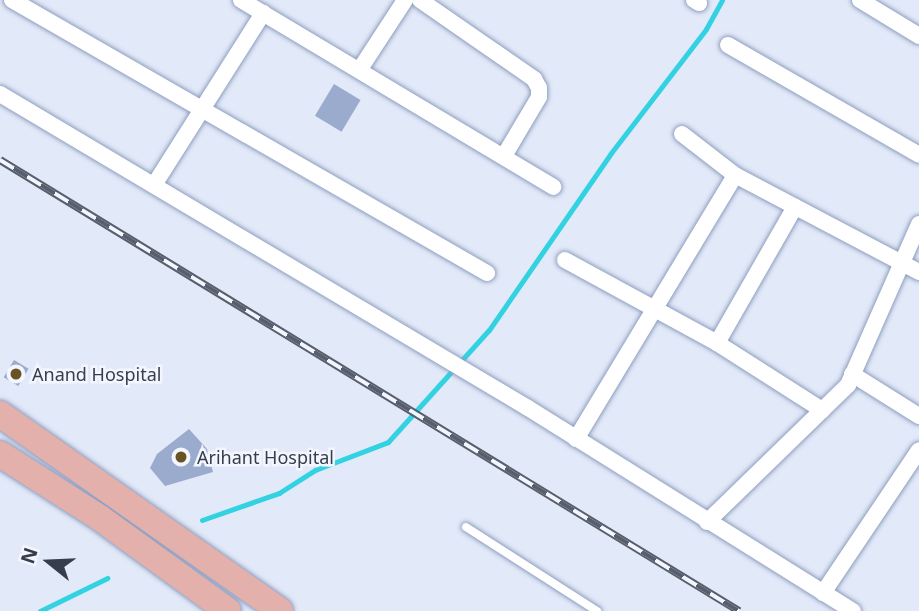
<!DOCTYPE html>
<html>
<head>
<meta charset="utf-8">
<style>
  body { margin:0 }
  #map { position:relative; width:919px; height:611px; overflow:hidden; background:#e2e9f8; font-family:"Noto Sans",sans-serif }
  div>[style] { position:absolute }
  .stream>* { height:5px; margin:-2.5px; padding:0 2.5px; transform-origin:2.5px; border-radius:2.5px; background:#32d2e2 }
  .building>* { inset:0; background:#9babce; transform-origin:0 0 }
  .roads { filter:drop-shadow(0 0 2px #8e9ec0) drop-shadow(0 0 2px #8e9ec0) }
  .service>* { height:8px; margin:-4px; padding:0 4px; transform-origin:4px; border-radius:4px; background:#fff }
  .minor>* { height:16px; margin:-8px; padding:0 8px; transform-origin:8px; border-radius:8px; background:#fff }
  .primary>* { height:26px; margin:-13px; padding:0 13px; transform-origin:13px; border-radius:13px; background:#e3b0ab }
  .rail>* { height:8px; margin-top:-4px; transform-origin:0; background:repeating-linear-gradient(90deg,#f3f6fe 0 16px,#575e6c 0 32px); box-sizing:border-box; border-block:2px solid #575e6c }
  .dots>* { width:19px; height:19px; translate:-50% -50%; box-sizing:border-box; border:4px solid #f3f6fe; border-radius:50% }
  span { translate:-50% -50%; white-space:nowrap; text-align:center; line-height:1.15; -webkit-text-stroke:5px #f3f6fe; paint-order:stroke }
  .poi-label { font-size:18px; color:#363d4b }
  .left { translate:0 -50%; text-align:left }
  .north { position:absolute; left:14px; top:527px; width:70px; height:70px; -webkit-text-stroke:5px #f3f6fe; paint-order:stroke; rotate:288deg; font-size:19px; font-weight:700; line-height:28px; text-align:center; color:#363d4b }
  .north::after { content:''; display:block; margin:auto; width:24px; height:32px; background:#363d4b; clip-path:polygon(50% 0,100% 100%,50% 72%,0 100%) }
</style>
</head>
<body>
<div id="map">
  <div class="stream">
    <i style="left:202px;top:520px;width:82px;rotate:-19.3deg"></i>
    <i style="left:279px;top:493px;width:43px;rotate:-32.6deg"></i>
    <i style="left:315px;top:470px;width:78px;rotate:-21deg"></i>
    <i style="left:388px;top:442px;width:151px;rotate:-48deg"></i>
    <i style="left:489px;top:330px;width:215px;rotate:-55.4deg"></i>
    <i style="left:611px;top:153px;width:156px;rotate:-52.5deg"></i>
    <i style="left:706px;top:29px;width:33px;rotate:-61deg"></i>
    <i style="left:40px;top:611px;width:75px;rotate:-26.2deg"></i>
  </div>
  <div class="building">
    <i style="left:334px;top:84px;width:31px;height:37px;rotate:31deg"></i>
    <i style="left:14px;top:360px;width:17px;height:20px;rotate:31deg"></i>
    <i style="clip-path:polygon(189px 429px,207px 449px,213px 472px,165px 486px,150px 468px,157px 454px)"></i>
  </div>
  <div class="roads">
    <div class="service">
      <i style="left:466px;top:527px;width:156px;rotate:32.7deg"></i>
    </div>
    <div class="minor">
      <i style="left:12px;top:0;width:548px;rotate:29.89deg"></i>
      <i style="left:241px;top:0;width:364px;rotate:30.9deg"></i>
      <i style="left:420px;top:0;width:139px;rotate:34.7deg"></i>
      <i style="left:534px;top:79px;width:10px;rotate:61deg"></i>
      <i style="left:539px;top:88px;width:9px;rotate:90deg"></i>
      <i style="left:539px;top:97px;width:69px;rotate:120.7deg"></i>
      <i style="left:694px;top:0;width:6px;rotate:31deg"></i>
      <i style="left:860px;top:0;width:69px;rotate:31.4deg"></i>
      <i style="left:728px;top:45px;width:220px;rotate:29.9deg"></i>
      <i style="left:360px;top:69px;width:82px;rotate:-56.9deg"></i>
      <i style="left:0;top:94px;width:614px;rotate:30.74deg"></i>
      <i style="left:528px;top:408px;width:383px;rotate:32deg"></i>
      <i style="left:682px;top:134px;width:67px;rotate:37.7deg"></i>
      <i style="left:735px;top:175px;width:208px;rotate:27.8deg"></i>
      <i style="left:154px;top:185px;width:204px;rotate:-57.6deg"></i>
      <i style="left:565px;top:260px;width:173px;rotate:28.6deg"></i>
      <i style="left:717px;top:343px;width:125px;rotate:32.5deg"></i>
      <i style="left:717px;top:343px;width:157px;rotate:-60.2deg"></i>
      <i style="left:852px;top:374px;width:79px;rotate:32.1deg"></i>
      <i style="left:576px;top:439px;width:308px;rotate:-58.9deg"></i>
      <i style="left:707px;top:522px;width:197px;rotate:-44.2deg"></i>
      <i style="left:848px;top:385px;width:176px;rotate:-66.2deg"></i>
      <i style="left:823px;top:593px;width:172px;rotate:-56.1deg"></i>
    </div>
    <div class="primary">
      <i style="left:0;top:414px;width:342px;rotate:35.1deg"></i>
      <i style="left:0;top:454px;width:119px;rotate:32.6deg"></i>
      <i style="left:100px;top:518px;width:158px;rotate:36deg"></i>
    </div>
  </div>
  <div class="rail">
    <i style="left:0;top:160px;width:866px;rotate:31.4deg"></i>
  </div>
  <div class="dots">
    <i style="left:16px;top:374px;background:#685322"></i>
    <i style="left:181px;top:457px;background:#685322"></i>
  </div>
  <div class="poi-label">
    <span class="left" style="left:32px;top:374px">Anand Hospital</span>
    <span class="left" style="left:197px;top:457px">Arihant Hospital</span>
  </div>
  <div class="north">N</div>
</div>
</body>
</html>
